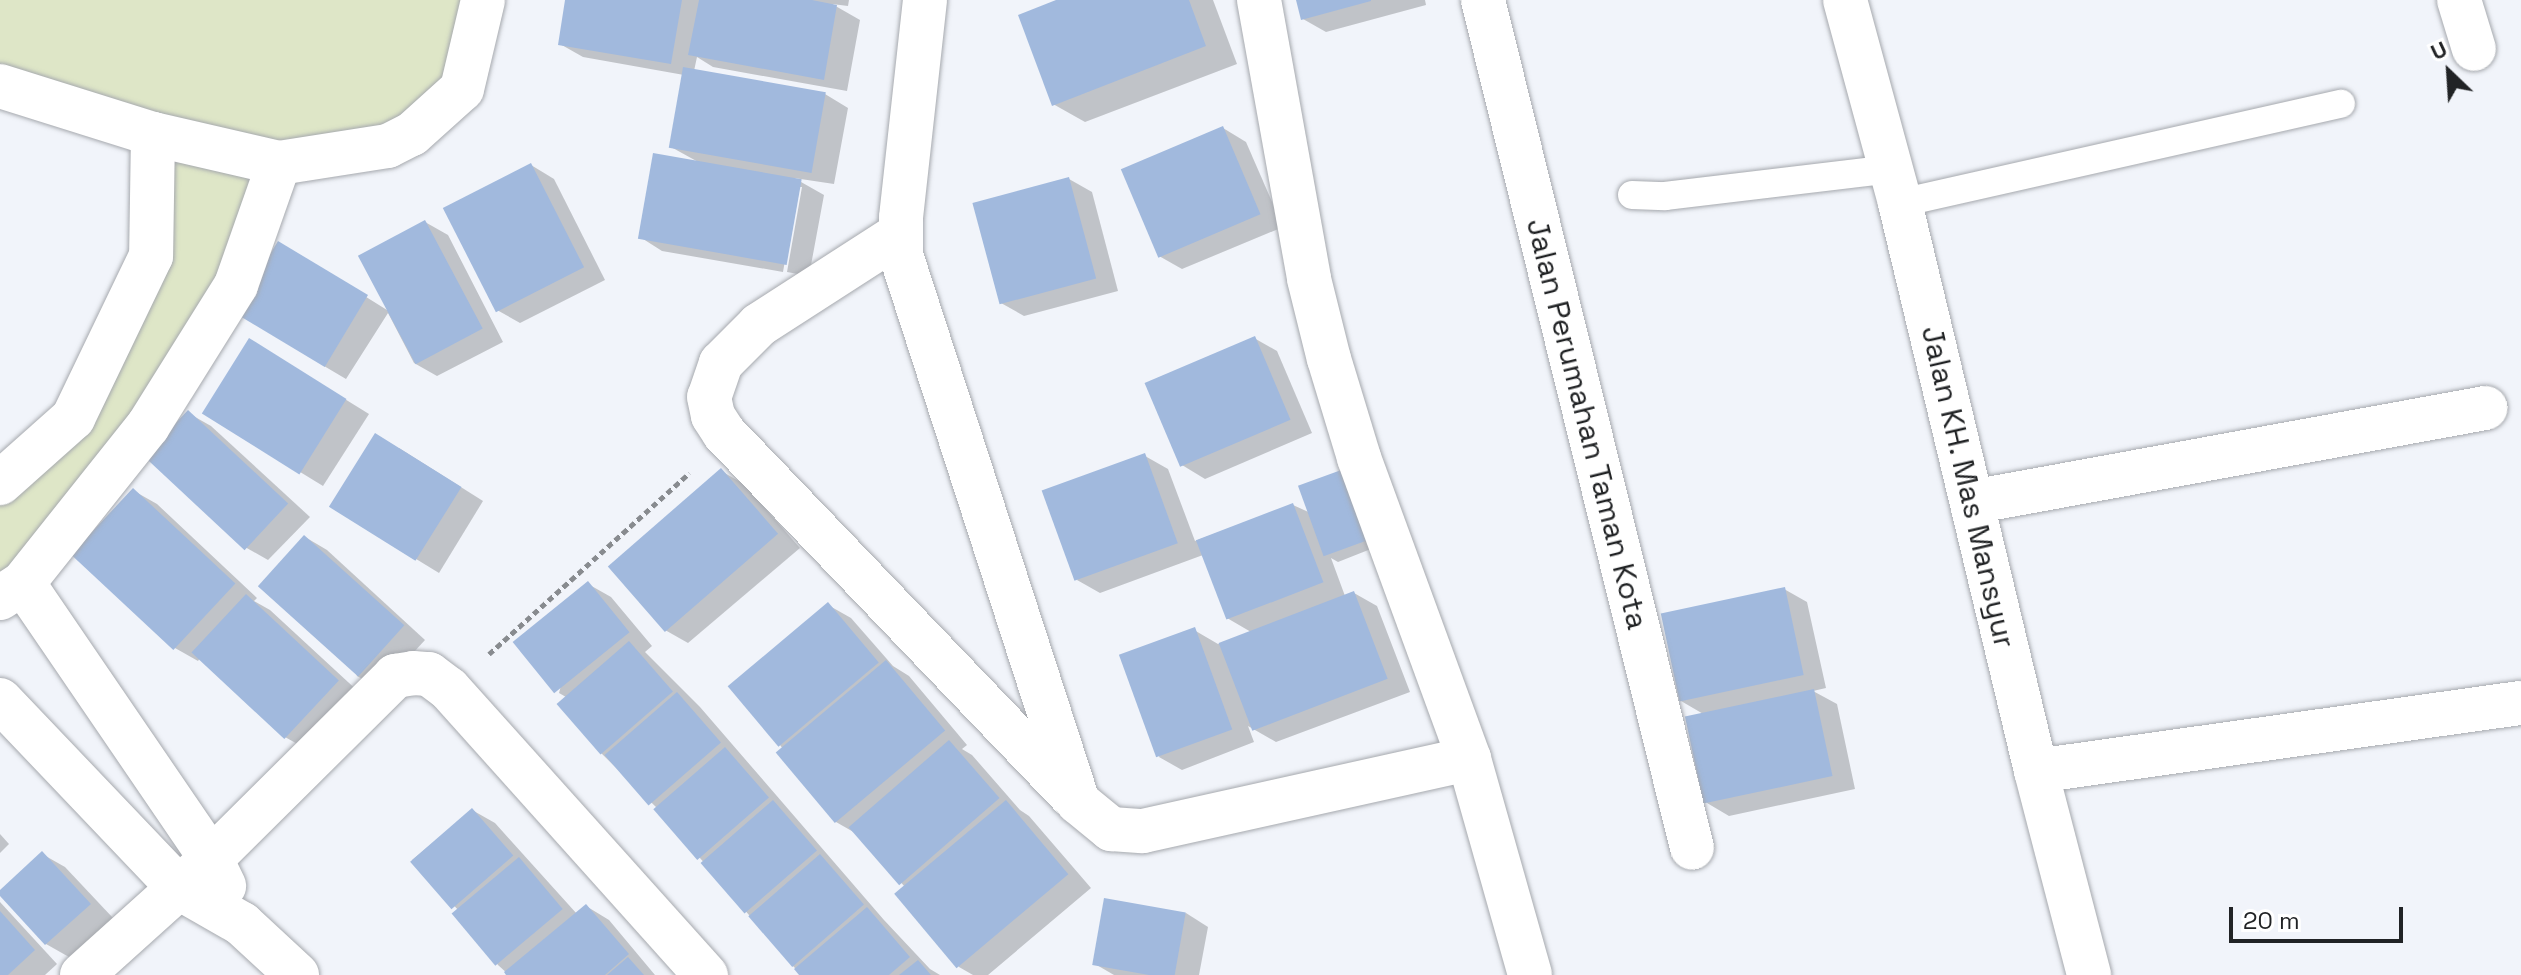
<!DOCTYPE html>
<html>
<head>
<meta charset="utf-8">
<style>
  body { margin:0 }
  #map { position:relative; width:2521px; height:975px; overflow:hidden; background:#f1f4fa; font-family:"Space Grotesk",sans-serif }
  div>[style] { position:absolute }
  .green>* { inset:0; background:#dee6c7 }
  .shadow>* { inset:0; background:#0003 }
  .building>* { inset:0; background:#a1b9dd; transform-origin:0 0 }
  .path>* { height:5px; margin-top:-2.5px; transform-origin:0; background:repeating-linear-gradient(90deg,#888b8f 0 6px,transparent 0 10px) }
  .roads { filter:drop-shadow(0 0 2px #a6a9ae) drop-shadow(0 0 2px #a6a9ae) }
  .lane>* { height:28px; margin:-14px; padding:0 14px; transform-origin:14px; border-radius:14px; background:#fff }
  .street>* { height:44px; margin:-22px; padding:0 22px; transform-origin:22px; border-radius:22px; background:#fff }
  span { translate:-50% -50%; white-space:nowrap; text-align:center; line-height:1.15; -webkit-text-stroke:6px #fff; paint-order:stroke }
  .street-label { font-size:30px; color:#212325 }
  .north { position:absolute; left:2409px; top:32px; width:80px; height:80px; -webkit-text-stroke:6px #fff; paint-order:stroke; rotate:335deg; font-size:22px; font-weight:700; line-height:32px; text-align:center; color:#212325 }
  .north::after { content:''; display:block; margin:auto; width:28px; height:36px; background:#212325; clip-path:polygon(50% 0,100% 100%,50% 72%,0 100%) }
  .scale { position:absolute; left:2229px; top:907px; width:174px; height:36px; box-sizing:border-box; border:4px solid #212325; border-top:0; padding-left:10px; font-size:24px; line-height:28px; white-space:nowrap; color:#212325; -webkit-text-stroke:6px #fff; paint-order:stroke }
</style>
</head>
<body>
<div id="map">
  <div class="green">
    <i style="clip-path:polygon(0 0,483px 0,441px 109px,279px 163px,236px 285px,0 598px,0 484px,73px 418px,151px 256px,153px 134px,0 86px)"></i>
  </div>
  <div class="shadow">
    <i style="clip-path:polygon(567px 0,849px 0,848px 6px,832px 4px,860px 20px,847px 91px,713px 67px,697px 57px,694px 71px,825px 94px,848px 108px,834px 184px,794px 178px,824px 195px,809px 276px,787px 272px,802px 187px,798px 187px,783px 272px,662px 251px,640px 237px,700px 163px,671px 147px,684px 75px,583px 57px,560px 44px)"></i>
    <i style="clip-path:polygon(1061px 0,1213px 0,1237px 64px,1085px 122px,1053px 104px)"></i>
    <i style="clip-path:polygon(1298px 0,1425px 0,1426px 5px,1326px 32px,1303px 19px)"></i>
    <i style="clip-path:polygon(1223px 128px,1246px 142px,1283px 227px,1182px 269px,1159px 256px)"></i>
    <i style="clip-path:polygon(531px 165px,554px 179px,605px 280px,520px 323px,497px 310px)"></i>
    <i style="clip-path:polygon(1069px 179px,1092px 192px,1118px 291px,1024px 316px,1001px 303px)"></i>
    <i style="clip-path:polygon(425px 222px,448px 235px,503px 342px,437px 376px,414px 363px,388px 313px,346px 379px,324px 366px,302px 257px,387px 310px)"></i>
    <i style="clip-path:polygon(1254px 338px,1277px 351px,1312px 433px,1205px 479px,1182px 465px)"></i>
    <i style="clip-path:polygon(272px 354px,369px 414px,323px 486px,204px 413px)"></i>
    <i style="clip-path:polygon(188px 413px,211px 426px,310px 517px,268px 560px,245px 547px)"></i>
    <i style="clip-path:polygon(399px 448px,483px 501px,439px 573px,331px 507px)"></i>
    <i style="clip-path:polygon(1145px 456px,1168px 469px,1195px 541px,1293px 505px,1381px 545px,1338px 562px,1331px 558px,1345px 596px,1354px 593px,1377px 606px,1410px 692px,1276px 742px,1248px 726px,1254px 742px,1182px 770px,1159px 757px,1194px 630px,1218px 644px,1251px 632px,1227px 618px,1203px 555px,1100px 593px,1077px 580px)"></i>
    <i style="clip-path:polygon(721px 471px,744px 484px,800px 548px,688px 643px,665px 630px)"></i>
    <i style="clip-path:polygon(134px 491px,157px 504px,257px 598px,254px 601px,270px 610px,361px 694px,308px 750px,285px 737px,200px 658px,198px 661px,175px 648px)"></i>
    <i style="clip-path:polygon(305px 537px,327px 550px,425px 640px,380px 689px,357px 676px)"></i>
    <i style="clip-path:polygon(588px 584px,611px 597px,652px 646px,645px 652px,700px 707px,884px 920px,930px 969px,940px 975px,802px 975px,792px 965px,657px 808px,600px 752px,566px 697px,559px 693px)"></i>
    <i style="clip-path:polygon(1784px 589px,1807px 602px,1826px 688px,1813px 691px,1837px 704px,1855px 789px,1729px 816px,1707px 803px,1705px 715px,1681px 701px)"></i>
    <i style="clip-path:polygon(828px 605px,851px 618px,893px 666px,909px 676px,967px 745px,962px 749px,972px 755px,1020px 810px,1029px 816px,1091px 888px,988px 975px,973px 975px,959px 967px,905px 887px,857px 834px,836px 822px,780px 745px)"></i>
    <i style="clip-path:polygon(472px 810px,495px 823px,577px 914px,586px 906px,609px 920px,655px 975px,509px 975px,498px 965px,459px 911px,412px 860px)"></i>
    <i style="clip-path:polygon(0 834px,9px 844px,0 853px)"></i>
    <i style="clip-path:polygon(42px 854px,65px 867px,113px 918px,69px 957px,46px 944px,0 893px)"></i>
    <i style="clip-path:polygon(0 902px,57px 964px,45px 975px,0 975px)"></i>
    <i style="clip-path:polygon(1186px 913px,1208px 927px,1199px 975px,1114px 975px,1095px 964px)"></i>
  </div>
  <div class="building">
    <i style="clip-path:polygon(565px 0,682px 0,671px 64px,558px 45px)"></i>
    <i style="clip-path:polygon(699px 0,812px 0,837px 5px,824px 80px,688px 55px)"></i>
    <i style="clip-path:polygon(1056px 0,1189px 0,1206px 46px,1052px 106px,1018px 15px)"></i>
    <i style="clip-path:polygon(1296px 0,1371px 0,1371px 1px,1301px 20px)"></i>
    <i style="left:683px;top:67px;width:145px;height:82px;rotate:10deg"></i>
    <i style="left:1223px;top:126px;width:96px;height:111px;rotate:67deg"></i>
    <i style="left:653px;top:153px;width:151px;height:87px;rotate:10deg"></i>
    <i style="left:531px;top:163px;width:117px;height:99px;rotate:63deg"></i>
    <i style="left:1069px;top:177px;width:105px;height:100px;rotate:75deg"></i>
    <i style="left:425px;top:220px;width:123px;height:76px;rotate:62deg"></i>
    <i style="left:278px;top:241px;width:105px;height:84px;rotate:31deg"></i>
    <i style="left:1255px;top:336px;width:91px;height:120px;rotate:67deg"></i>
    <i style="left:249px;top:338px;width:115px;height:89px;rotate:32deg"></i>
    <i style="left:188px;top:410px;width:137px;height:64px;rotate:43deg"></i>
    <i style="left:375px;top:433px;width:102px;height:87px;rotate:32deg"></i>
    <i style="left:1145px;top:453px;width:96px;height:110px;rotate:70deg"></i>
    <i style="left:721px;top:468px;width:87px;height:150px;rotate:49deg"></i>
    <i style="left:1344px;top:469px;width:75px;height:49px;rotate:70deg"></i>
    <i style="left:133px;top:488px;width:140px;height:91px;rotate:43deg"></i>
    <i style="left:1293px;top:503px;width:85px;height:104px;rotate:69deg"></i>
    <i style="left:304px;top:535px;width:135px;height:69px;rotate:42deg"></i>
    <i style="left:588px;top:581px;width:66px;height:97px;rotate:51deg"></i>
    <i style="left:1785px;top:587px;width:90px;height:127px;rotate:78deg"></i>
    <i style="left:1354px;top:591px;width:94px;height:145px;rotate:69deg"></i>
    <i style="left:246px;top:594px;width:127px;height:80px;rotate:43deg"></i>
    <i style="left:828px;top:602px;width:79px;height:131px;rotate:50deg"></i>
    <i style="left:1195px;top:627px;width:109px;height:81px;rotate:70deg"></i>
    <i style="left:629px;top:641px;width:67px;height:96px;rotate:49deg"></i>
    <i style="left:886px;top:660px;width:92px;height:144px;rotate:50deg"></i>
    <i style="left:1814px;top:689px;width:89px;height:132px;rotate:78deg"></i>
    <i style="left:677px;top:692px;width:67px;height:96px;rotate:49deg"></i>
    <i style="left:949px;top:740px;width:77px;height:133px;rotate:49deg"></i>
    <i style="left:725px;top:747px;width:67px;height:95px;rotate:49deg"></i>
    <i style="left:773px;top:800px;width:67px;height:96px;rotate:49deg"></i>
    <i style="left:1006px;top:800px;width:97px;height:146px;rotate:50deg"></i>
    <i style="left:472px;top:808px;width:63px;height:82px;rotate:49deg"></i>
    <i style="clip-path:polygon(42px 851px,91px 904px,45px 945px,0 896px,0 890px)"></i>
    <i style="left:820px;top:854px;width:67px;height:95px;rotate:49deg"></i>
    <i style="left:519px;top:857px;width:68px;height:88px;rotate:50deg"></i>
    <i style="left:1104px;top:898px;width:83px;height:68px;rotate:10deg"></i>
    <i style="clip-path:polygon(586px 904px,629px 954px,605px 975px,506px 975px,504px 972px)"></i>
    <i style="clip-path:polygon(867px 907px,910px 957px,889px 975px,799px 975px,794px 969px)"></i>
    <i style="clip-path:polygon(0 911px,35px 950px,8px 975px,0 975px)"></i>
    <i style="clip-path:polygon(628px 957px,644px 975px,607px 975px)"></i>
    <i style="clip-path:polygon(918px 960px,931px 975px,899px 975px)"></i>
  </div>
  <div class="path">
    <i style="left:489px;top:654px;width:270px;rotate:-42.1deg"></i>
  </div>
  <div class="roads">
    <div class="lane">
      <i style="left:1632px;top:195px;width:33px;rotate:2deg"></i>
      <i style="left:1665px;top:196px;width:228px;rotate:-6.8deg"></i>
      <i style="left:1900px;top:203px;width:452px;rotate:-12.7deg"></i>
    </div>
    <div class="street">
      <i style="left:925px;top:0;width:219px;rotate:96.3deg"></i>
      <i style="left:901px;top:218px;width:37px;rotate:90deg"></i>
      <i style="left:901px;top:255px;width:575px;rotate:72.07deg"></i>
      <i style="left:1078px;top:802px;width:43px;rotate:39.3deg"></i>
      <i style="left:1111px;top:829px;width:32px;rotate:4deg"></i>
      <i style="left:1143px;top:831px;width:334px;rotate:-12.5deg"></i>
      <i style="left:1259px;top:0;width:283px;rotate:79.8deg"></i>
      <i style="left:1309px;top:279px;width:82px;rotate:76deg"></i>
      <i style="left:1329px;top:359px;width:103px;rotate:73.1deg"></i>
      <i style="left:1359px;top:458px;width:320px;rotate:69.9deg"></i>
      <i style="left:1469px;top:759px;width:224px;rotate:74.2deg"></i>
      <i style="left:1483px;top:0;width:873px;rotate:76.15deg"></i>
      <i style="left:1845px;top:0;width:210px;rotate:74.8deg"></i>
      <i style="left:1900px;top:203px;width:584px;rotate:76.53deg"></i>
      <i style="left:2036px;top:771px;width:211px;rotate:75.4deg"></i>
      <i style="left:2459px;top:0;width:51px;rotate:73deg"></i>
      <i style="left:0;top:86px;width:160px;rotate:17.4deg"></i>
      <i style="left:153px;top:134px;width:122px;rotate:90.9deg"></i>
      <i style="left:151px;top:256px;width:180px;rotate:115.7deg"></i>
      <i style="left:73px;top:418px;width:98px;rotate:138.3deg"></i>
      <i style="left:153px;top:134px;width:129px;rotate:13deg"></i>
      <i style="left:279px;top:163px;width:110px;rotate:-8.9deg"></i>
      <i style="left:388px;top:146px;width:27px;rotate:-27deg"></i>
      <i style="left:412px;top:134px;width:67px;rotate:-42deg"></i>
      <i style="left:462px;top:89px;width:91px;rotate:-76.7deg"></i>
      <i style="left:900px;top:234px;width:168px;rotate:147.2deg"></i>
      <i style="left:759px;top:325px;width:54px;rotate:135deg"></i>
      <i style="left:721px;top:363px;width:36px;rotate:109deg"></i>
      <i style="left:709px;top:397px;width:19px;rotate:78deg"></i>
      <i style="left:713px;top:416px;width:20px;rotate:57deg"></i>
      <i style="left:724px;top:433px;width:501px;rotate:46.21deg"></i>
      <i style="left:1972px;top:502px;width:522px;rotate:-10.38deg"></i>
      <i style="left:23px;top:583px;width:334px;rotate:55.7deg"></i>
      <i style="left:211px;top:859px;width:30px;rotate:64deg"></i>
      <i style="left:0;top:598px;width:27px;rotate:-33deg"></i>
      <i style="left:23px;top:583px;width:201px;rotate:-51.5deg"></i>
      <i style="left:148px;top:426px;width:166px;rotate:-58deg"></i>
      <i style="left:236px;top:285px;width:129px;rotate:-70.6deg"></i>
      <i style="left:0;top:700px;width:260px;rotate:46.4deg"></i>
      <i style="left:179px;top:888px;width:73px;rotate:29.7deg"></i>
      <i style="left:242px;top:924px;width:75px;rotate:42.8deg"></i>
      <i style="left:2036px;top:771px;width:490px;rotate:-8deg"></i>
      <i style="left:82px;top:975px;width:173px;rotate:-42deg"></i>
      <i style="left:211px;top:859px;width:260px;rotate:-44.8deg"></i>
      <i style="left:395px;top:676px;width:18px;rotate:-9deg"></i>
      <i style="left:413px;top:673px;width:16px;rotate:4deg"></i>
      <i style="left:429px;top:674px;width:25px;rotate:37deg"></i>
      <i style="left:449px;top:689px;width:385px;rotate:48.1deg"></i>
    </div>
  </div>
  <div class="street-label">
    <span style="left:1587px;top:424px;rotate:76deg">Jalan Perumahan Taman Kota</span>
    <span style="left:1968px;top:487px;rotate:77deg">Jalan KH. Mas Mansyur</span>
  </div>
  <div class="north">U</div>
  <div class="scale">20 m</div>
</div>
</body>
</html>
